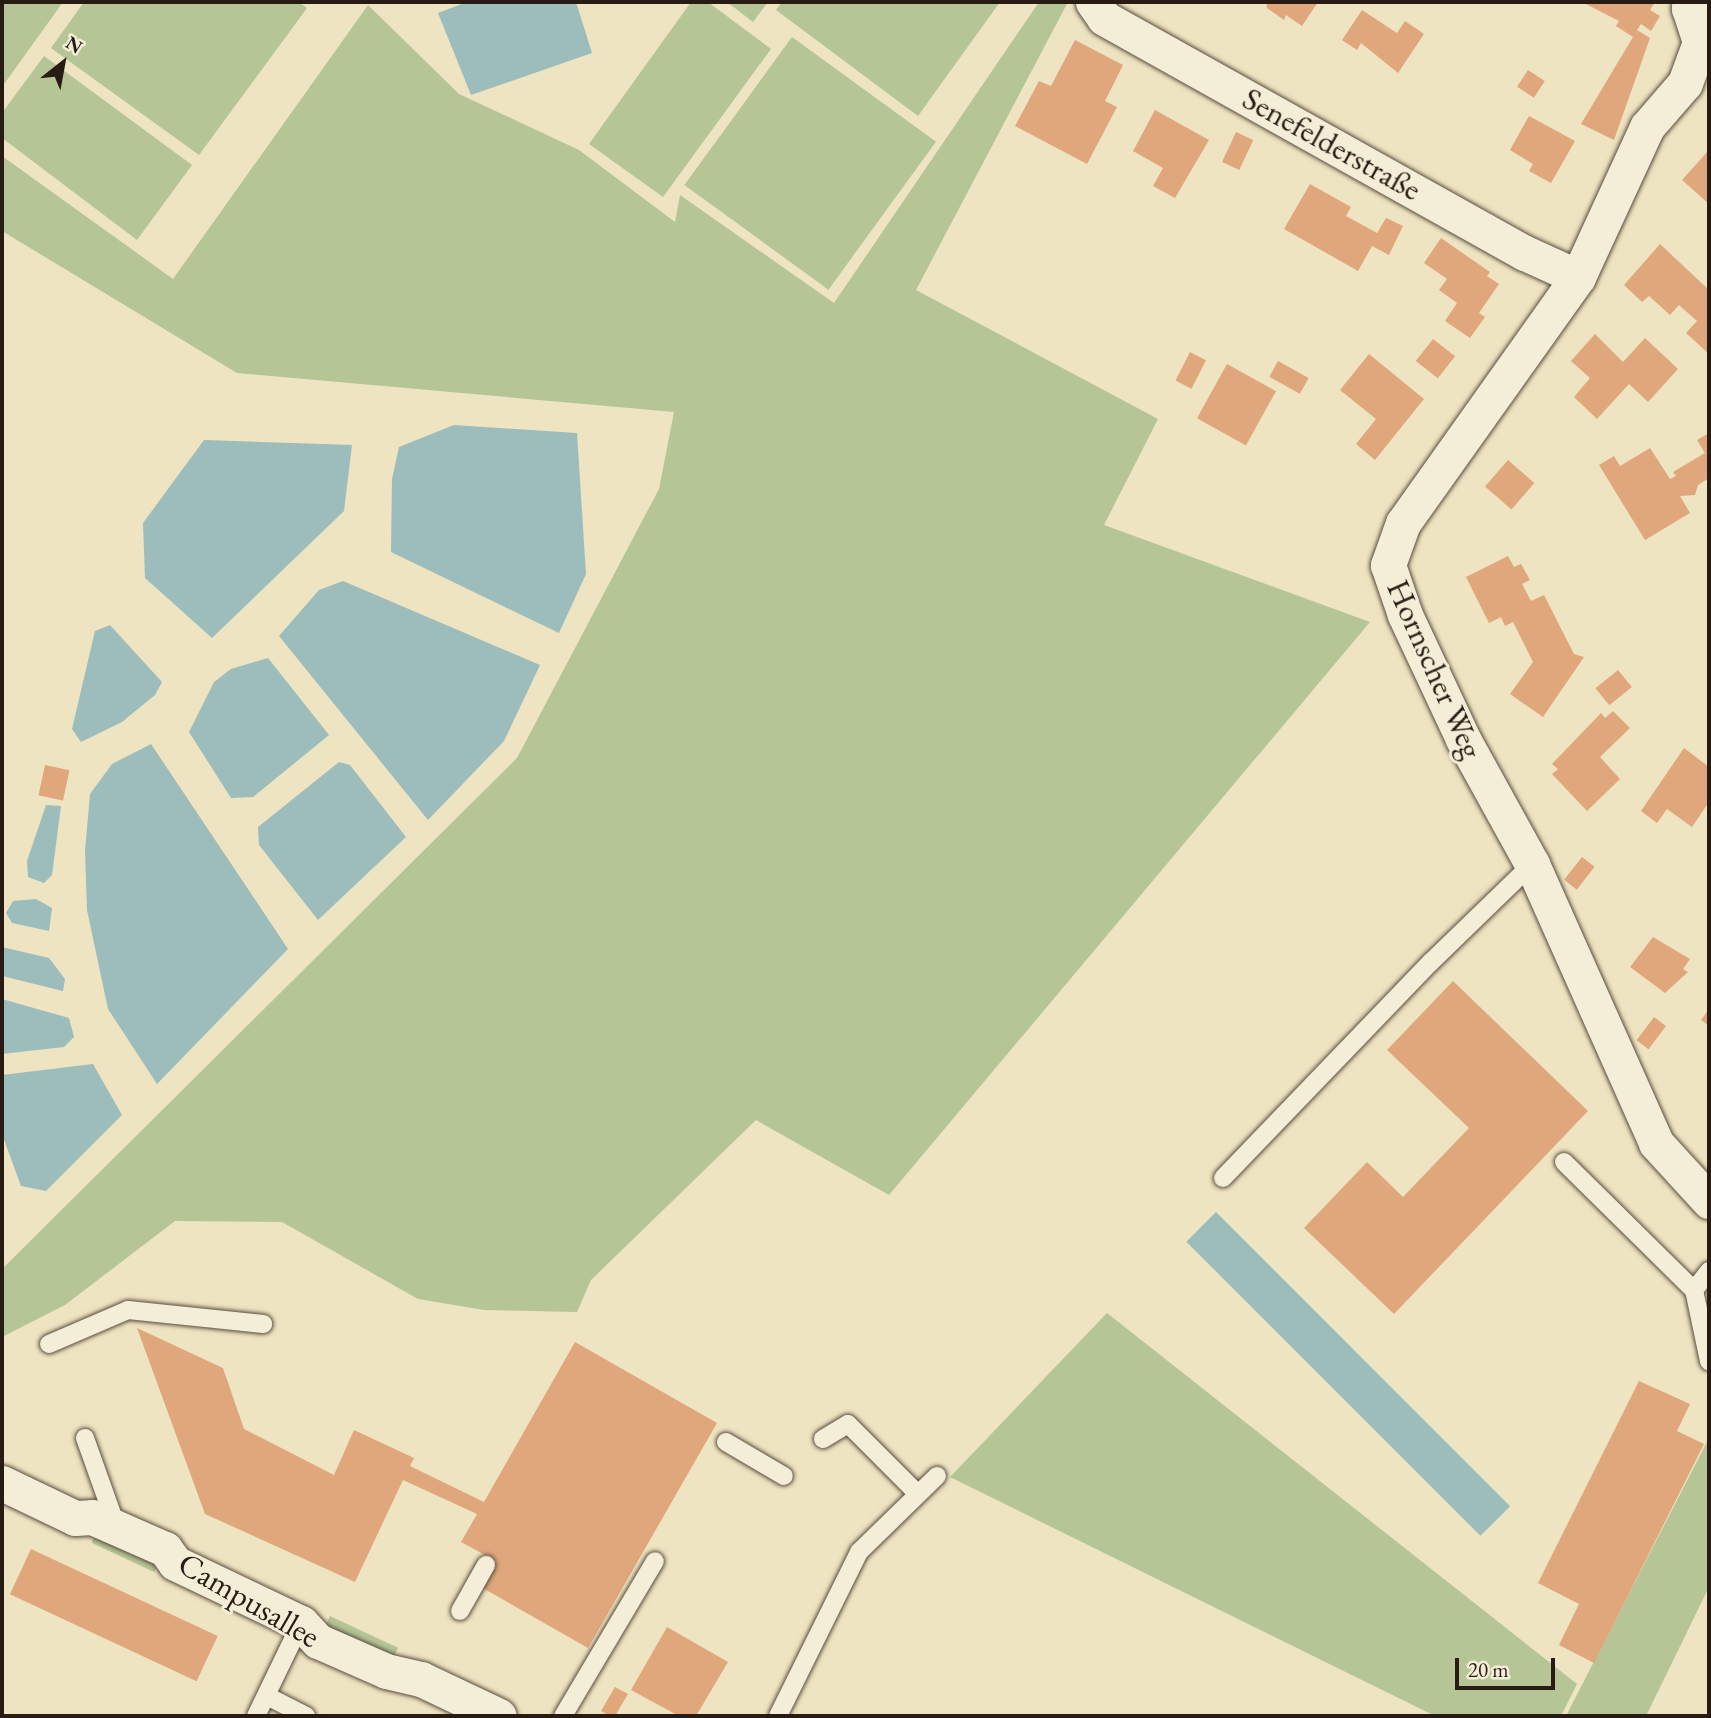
<!DOCTYPE html>
<html>
<head>
<meta charset="utf-8">
<style>
  body { margin:0 }
  #map { position:relative; width:1711px; height:1718px; overflow:hidden; background:#eee4c1; font-family:"EB Garamond",serif }
  div>[style] { position:absolute }
  .green>* { inset:0; background:#b5c596; transform-origin:0 0 }
  .water>* { inset:0; background:#9dbcbc; transform-origin:0 0 }
  .building>* { inset:0; background:#e0a77d; transform-origin:0 0 }
  .roads { filter:drop-shadow(0 0 2px #594d3f) drop-shadow(0 0 2px #594d3f) }
  .service>* { height:18px; margin:-9px; padding:0 9px; transform-origin:9px; border-radius:9px; background:#f4edd7 }
  .minor>* { height:35px; margin:-17.5px; padding:0 17.5px; transform-origin:17.5px; border-radius:17.5px; background:#f4edd7 }
  span { translate:-50% -50%; white-space:nowrap; text-align:center; line-height:1.15; -webkit-text-stroke:6px #f4edd7; paint-order:stroke }
  .street-label { font-size:32px; color:#271b14 }
  .frame { position:absolute; inset:0; border:4px solid #271b14; pointer-events:none }
  .north { position:absolute; left:28px; top:28px; width:70px; height:70px; -webkit-text-stroke:5px #f4edd7; paint-order:stroke; rotate:31deg; font-size:19px; font-weight:700; line-height:28px; text-align:center; color:#271b14 }
  .north::after { content:''; display:block; margin:auto; width:24px; height:32px; background:#271b14; clip-path:polygon(50% 0,100% 100%,50% 72%,0 100%) }
  .scale { position:absolute; left:1455px; top:1658px; width:100px; height:32px; box-sizing:border-box; border:4px solid #271b14; border-top:0; padding-left:9px; font-size:21px; line-height:24px; white-space:nowrap; color:#271b14; -webkit-text-stroke:5px #f4edd7; paint-order:stroke }
</style>
</head>
<body>
<div id="map">
  <div class="green">
    <i style="clip-path:polygon(2px 2px,63px 2px,2px 87px)"></i>
    <i style="clip-path:polygon(84px 2px,299px 2px,307px 8px,199px 155px,51px 48px)"></i>
    <i style="clip-path:polygon(691px 2px,708px 2px,771px 49px,663px 197px,589px 144px)"></i>
    <i style="clip-path:polygon(727px 2px,768px 2px,753px 22px)"></i>
    <i style="clip-path:polygon(782px 2px,1000px 2px,918px 116px,776px 10px)"></i>
    <i style="clip-path:polygon(1039px 2px,1068px 2px,916px 290px,1158px 419px,1104px 525px,1370px 622px,889px 1195px,756px 1120px,591px 1280px,577px 1312px,484px 1310px,418px 1299px,282px 1222px,175px 1221px,65px 1305px,2px 1337px,2px 1269px,517px 758px,659px 489px,674px 412px,237px 373px,2px 231px,2px 156px,173px 279px,368px 5px,459px 94px,579px 150px,675px 222px,680px 195px,834px 303px)"></i>
    <i style="left:792px;top:37px;width:178px;height:183px;rotate:36deg"></i>
    <i style="clip-path:polygon(44px 56px,192px 165px,137px 240px,2px 138px,2px 113px)"></i>
    <i style="clip-path:polygon(1107px 1313px,1577px 1684px,1561px 1716px,1435px 1716px,950px 1477px)"></i>
    <i style="clip-path:polygon(1709px 1438px,1709px 1587px,1646px 1716px,1566px 1716px)"></i>
    <i style="left:97px;top:1531px;width:69px;height:13px;rotate:25deg"></i>
    <i style="left:330px;top:1616px;width:75px;height:16px;rotate:25deg"></i>
  </div>
  <div class="water">
    <i style="clip-path:polygon(467px 2px,576px 2px,592px 53px,471px 95px,438px 13px)"></i>
    <i style="clip-path:polygon(454px 425px,577px 433px,586px 574px,559px 633px,391px 552px,392px 479px,399px 447px)"></i>
    <i style="clip-path:polygon(204px 440px,352px 445px,344px 511px,212px 638px,145px 578px,143px 523px)"></i>
    <i style="clip-path:polygon(343px 581px,540px 665px,504px 741px,428px 820px,279px 636px,319px 590px)"></i>
    <i style="clip-path:polygon(110px 625px,162px 682px,155px 695px,122px 722px,81px 742px,72px 729px,95px 631px)"></i>
    <i style="clip-path:polygon(268px 658px,329px 735px,253px 797px,231px 798px,189px 732px,214px 682px,231px 669px)"></i>
    <i style="clip-path:polygon(151px 744px,288px 949px,157px 1084px,108px 1009px,87px 910px,85px 851px,90px 794px,112px 764px)"></i>
    <i style="clip-path:polygon(339px 762px,350px 765px,406px 837px,318px 920px,259px 845px,258px 827px)"></i>
    <i style="clip-path:polygon(46px 805px,61px 806px,52px 875px,44px 883px,28px 877px,27px 861px)"></i>
    <i style="clip-path:polygon(36px 899px,52px 908px,49px 931px,12px 923px,6px 913px,13px 901px)"></i>
    <i style="clip-path:polygon(2px 947px,49px 958px,65px 979px,63px 991px,2px 976px)"></i>
    <i style="clip-path:polygon(2px 999px,69px 1018px,74px 1037px,64px 1047px,2px 1054px)"></i>
    <i style="clip-path:polygon(93px 1064px,122px 1115px,46px 1191px,21px 1186px,2px 1134px,2px 1075px)"></i>
    <i style="left:1216px;top:1212px;width:416px;height:42px;rotate:45deg"></i>
  </div>
  <div class="building">
    <i style="clip-path:polygon(1266px 2px,1318px 2px,1302px 26px,1286px 15px,1284px 20px,1267px 8px)"></i>
    <i style="clip-path:polygon(1582px 2px,1655px 2px,1650px 10px,1660px 16px,1651px 31px,1641px 24px,1637px 30px,1650px 38px,1614px 140px,1581px 124px,1633px 37px,1616px 26px,1619px 21px)"></i>
    <i style="clip-path:polygon(1362px 10px,1397px 33px,1405px 21px,1424px 34px,1398px 73px,1361px 43px,1357px 50px,1342px 40px)"></i>
    <i style="clip-path:polygon(1075px 40px,1123px 65px,1105px 101px,1117px 107px,1087px 164px,1015px 126px,1039px 81px,1051px 86px)"></i>
    <i style="left:1528px;top:70px;width:20px;height:20px;rotate:33deg"></i>
    <i style="clip-path:polygon(1155px 110px,1209px 140px,1175px 198px,1153px 186px,1163px 168px,1133px 151px)"></i>
    <i style="clip-path:polygon(1529px 116px,1575px 141px,1551px 183px,1529px 171px,1533px 164px,1510px 150px)"></i>
    <i style="left:1236px;top:132px;width:19px;height:33px;rotate:25deg"></i>
    <i style="clip-path:polygon(1709px 150px,1709px 204px,1682px 180px)"></i>
    <i style="clip-path:polygon(1310px 184px,1351px 207px,1346px 216px,1377px 233px,1386px 218px,1403px 226px,1389px 255px,1372px 246px,1358px 271px,1284px 229px)"></i>
    <i style="clip-path:polygon(1441px 238px,1490px 272px,1487px 276px,1499px 284px,1479px 313px,1485px 317px,1470px 338px,1445px 321px,1457px 303px,1439px 290px,1447px 279px,1424px 263px)"></i>
    <i style="clip-path:polygon(1660px 244px,1709px 290px,1709px 354px,1686px 333px,1697px 321px,1679px 305px,1670px 315px,1649px 296px,1642px 302px,1624px 285px)"></i>
    <i style="clip-path:polygon(1595px 334px,1623px 362px,1645px 338px,1678px 369px,1648px 402px,1629px 384px,1597px 419px,1574px 397px,1590px 378px,1571px 361px)"></i>
    <i style="left:1433px;top:339px;width:28px;height:28px;rotate:38deg"></i>
    <i style="left:1190px;top:352px;width:18px;height:32px;rotate:27deg"></i>
    <i style="clip-path:polygon(1369px 354px,1424px 399px,1375px 460px,1356px 444px,1376px 419px,1340px 390px)"></i>
    <i style="left:1278px;top:361px;width:35px;height:18px;rotate:29deg"></i>
    <i style="left:1227px;top:364px;width:56px;height:62px;rotate:29deg"></i>
    <i style="clip-path:polygon(1709px 433px,1709px 478px,1698px 485px,1695px 495px,1680px 496px,1690px 513px,1645px 540px,1599px 465px,1614px 456px,1620px 466px,1650px 448px,1670px 479px,1676px 476px,1673px 472px,1705px 453px,1697px 440px)"></i>
    <i style="left:1508px;top:460px;width:35px;height:35px;rotate:41deg"></i>
    <i style="clip-path:polygon(1508px 556px,1514px 567px,1521px 564px,1530px 580px,1522px 584px,1531px 601px,1544px 595px,1574px 654px,1584px 657px,1543px 717px,1510px 694px,1533px 662px,1513px 622px,1505px 626px,1501px 617px,1489px 623px,1466px 577px)"></i>
    <i style="left:1618px;top:670px;width:22px;height:29px;rotate:51deg"></i>
    <i style="clip-path:polygon(1613px 711px,1630px 728px,1600px 757px,1620px 779px,1587px 811px,1552px 774px,1558px 769px,1552px 764px,1601px 713px,1605px 718px)"></i>
    <i style="clip-path:polygon(1684px 748px,1709px 767px,1709px 802px,1692px 827px,1667px 809px,1657px 823px,1641px 811px)"></i>
    <i style="left:45px;top:765px;width:25px;height:31px;rotate:12deg"></i>
    <i style="left:1582px;top:857px;width:16px;height:29px;rotate:38deg"></i>
    <i style="clip-path:polygon(1653px 937px,1690px 959px,1683px 969px,1688px 972px,1665px 993px,1630px 967px)"></i>
    <i style="clip-path:polygon(1453px 981px,1588px 1111px,1394px 1314px,1304px 1228px,1367px 1162px,1403px 1197px,1469px 1128px,1387px 1050px)"></i>
    <i style="clip-path:polygon(1709px 1009px,1709px 1026px,1701px 1020px)"></i>
    <i style="left:1654px;top:1017px;width:15px;height:29px;rotate:37deg"></i>
    <i style="clip-path:polygon(137px 1328px,223px 1368px,244px 1429px,334px 1475px,354px 1430px,414px 1458px,410px 1466px,484px 1502px,575px 1342px,717px 1423px,588px 1648px,481px 1587px,496px 1561px,461px 1542px,477px 1514px,403px 1480px,355px 1582px,205px 1514px)"></i>
    <i style="clip-path:polygon(1639px 1381px,1690px 1404px,1677px 1431px,1704px 1444px,1594px 1663px,1559px 1645px,1579px 1604px,1538px 1583px)"></i>
    <i style="left:31px;top:1549px;width:206px;height:50px;rotate:25deg"></i>
    <i style="clip-path:polygon(667px 1627px,728px 1662px,696px 1716px,679px 1716px,631px 1690px)"></i>
    <i style="clip-path:polygon(615px 1687px,628px 1694px,615px 1716px,610px 1716px,601px 1711px)"></i>
  </div>
  <div class="roads">
    <div class="service">
      <i style="left:1564px;top:1162px;width:182px;rotate:44.6deg"></i>
      <i style="left:1223px;top:1178px;width:300px;rotate:-46.1deg"></i>
      <i style="left:1431px;top:962px;width:141px;rotate:-44.1deg"></i>
      <i style="left:1709px;top:1271px;width:24px;rotate:128deg"></i>
      <i style="left:1694px;top:1290px;width:73px;rotate:78.1deg"></i>
      <i style="left:49px;top:1344px;width:86px;rotate:-23.3deg"></i>
      <i style="left:128px;top:1310px;width:136px;rotate:5.9deg"></i>
      <i style="left:85px;top:1438px;width:96px;rotate:70.4deg"></i>
      <i style="left:823px;top:1439px;width:29px;rotate:-31deg"></i>
      <i style="left:848px;top:1424px;width:98px;rotate:45deg"></i>
      <i style="left:726px;top:1442px;width:67px;rotate:30.4deg"></i>
      <i style="left:460px;top:1611px;width:53px;rotate:-60.5deg"></i>
      <i style="left:267px;top:1696px;width:44px;rotate:27.1deg"></i>
      <i style="left:256px;top:1716px;width:103px;rotate:-64.2deg"></i>
      <i style="left:563px;top:1716px;width:180px;rotate:-59.3deg"></i>
      <i style="left:778px;top:1716px;width:183px;rotate:-63.7deg"></i>
      <i style="left:859px;top:1552px;width:109px;rotate:-44.3deg"></i>
    </div>
    <div class="minor">
      <i style="left:1093px;top:2px;width:19px;rotate:55deg"></i>
      <i style="left:1104px;top:18px;width:482px;rotate:29.2deg"></i>
      <i style="left:1525px;top:253px;width:58px;rotate:24.4deg"></i>
      <i style="left:1692px;top:2px;width:7px;rotate:117deg"></i>
      <i style="left:1689px;top:8px;width:36px;rotate:72deg"></i>
      <i style="left:1700px;top:42px;width:44px;rotate:110.1deg"></i>
      <i style="left:1685px;top:83px;width:58px;rotate:130.8deg"></i>
      <i style="left:1647px;top:127px;width:165px;rotate:114.7deg"></i>
      <i style="left:1578px;top:277px;width:302px;rotate:125.4deg"></i>
      <i style="left:1403px;top:523px;width:45px;rotate:109.7deg"></i>
      <i style="left:1388px;top:565px;width:53px;rotate:71.2deg"></i>
      <i style="left:1405px;top:615px;width:137px;rotate:64.9deg"></i>
      <i style="left:1463px;top:739px;width:143px;rotate:61.1deg"></i>
      <i style="left:1532px;top:864px;width:305px;rotate:66deg"></i>
      <i style="left:1656px;top:1143px;width:79px;rotate:47.6deg"></i>
      <i style="left:2px;top:1483px;width:81px;rotate:25.6deg"></i>
      <i style="left:75px;top:1518px;width:17px;rotate:-3deg"></i>
      <i style="left:92px;top:1517px;width:80px;rotate:23.7deg"></i>
      <i style="left:165px;top:1549px;width:17px;rotate:54deg"></i>
      <i style="left:175px;top:1563px;width:140px;rotate:25.5deg"></i>
      <i style="left:301px;top:1623px;width:25px;rotate:47deg"></i>
      <i style="left:318px;top:1641px;width:74px;rotate:23.8deg"></i>
      <i style="left:386px;top:1671px;width:36px;rotate:13deg"></i>
      <i style="left:421px;top:1679px;width:86px;rotate:25.4deg"></i>
    </div>
  </div>
  <div class="street-label">
    <span style="left:1332px;top:144px;rotate:29deg">Senefelderstraße</span>
    <span style="left:1435px;top:669px;rotate:66deg">Hornscher Weg</span>
    <span style="left:249px;top:1600px;rotate:30deg">Campusallee</span>
  </div>
  <div class="frame"></div>
  <div class="north">N</div>
  <div class="scale">20 m</div>
</div>
</body>
</html>
